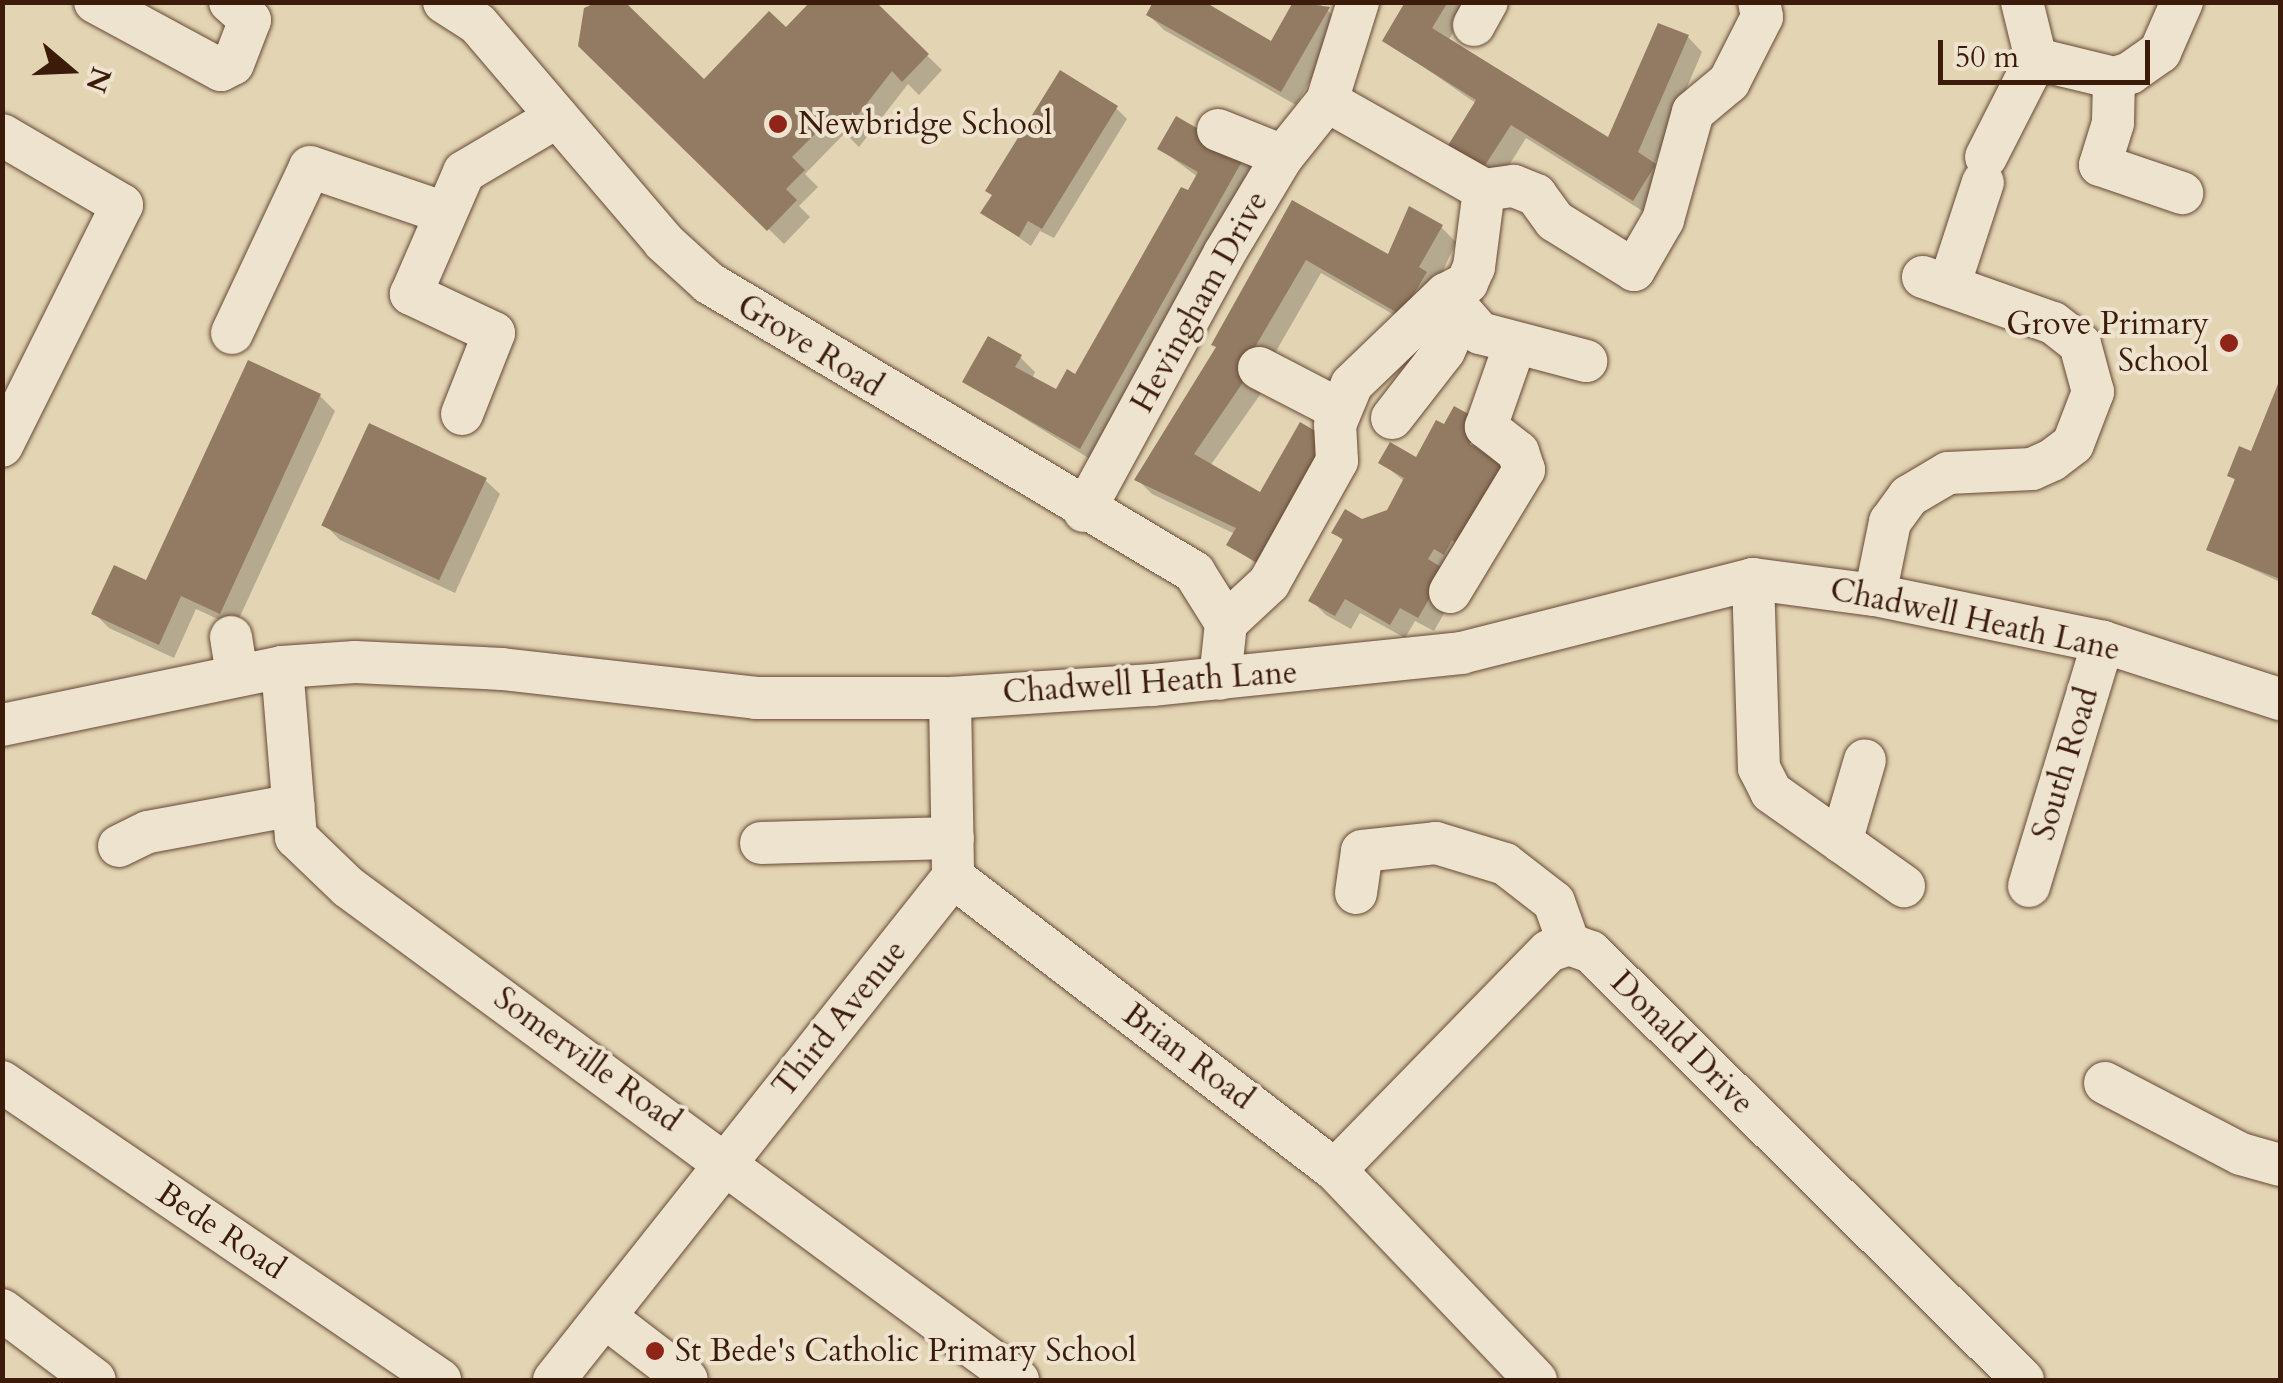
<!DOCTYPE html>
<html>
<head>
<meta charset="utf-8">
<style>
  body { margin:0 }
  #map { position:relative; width:2283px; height:1383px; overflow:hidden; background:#e3d4b4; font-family:Cardo,serif }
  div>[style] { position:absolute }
  .shadow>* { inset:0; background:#0003 }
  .building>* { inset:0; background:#937b63; transform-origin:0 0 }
  .roads { filter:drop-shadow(0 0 2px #664935) drop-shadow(0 0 2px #664935) }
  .minor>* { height:42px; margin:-21px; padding:0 21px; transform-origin:21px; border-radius:21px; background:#ede3ce }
  .dots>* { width:28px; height:28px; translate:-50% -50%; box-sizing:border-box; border:5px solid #ede3ce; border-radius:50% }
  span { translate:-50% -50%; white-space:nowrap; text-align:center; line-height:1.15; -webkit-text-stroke:8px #ede3ce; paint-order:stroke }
  .poi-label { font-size:32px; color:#3c1b0b }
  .left { translate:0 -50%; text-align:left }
  .right { translate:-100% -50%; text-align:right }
  .street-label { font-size:32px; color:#3c1b0b }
  .frame { position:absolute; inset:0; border:5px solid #3c1b0b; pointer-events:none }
  .north { position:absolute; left:20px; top:20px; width:100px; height:100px; -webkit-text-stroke:8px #ede3ce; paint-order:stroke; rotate:109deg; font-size:28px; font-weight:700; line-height:40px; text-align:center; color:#3c1b0b }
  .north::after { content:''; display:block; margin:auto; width:35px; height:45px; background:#3c1b0b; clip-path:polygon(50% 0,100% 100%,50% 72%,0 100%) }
  .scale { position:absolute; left:1938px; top:40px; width:212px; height:45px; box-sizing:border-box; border:5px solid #3c1b0b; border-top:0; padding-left:12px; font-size:30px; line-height:35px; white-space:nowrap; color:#3c1b0b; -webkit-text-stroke:8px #ede3ce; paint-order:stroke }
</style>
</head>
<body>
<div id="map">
  <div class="shadow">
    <i style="clip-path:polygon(603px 2px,624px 5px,704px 82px,786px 31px,872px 2px,942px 70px,919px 95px,908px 84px,859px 147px,845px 133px,805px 174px,818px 187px,799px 206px,810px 217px,784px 244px,581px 45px)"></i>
    <i style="clip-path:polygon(1156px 2px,1210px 2px,1208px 7px,1272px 44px,1296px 2px,1317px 2px,1343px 24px,1296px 105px,1164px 30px,1149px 15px)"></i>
    <i style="clip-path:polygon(1408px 2px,1472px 2px,1448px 41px,1609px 141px,1688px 37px,1702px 52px,1654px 165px,1670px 181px,1649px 215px,1526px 138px,1498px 183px,1465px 162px,1477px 104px,1385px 40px)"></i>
    <i style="clip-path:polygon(1116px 108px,1127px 119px,1054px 238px,1040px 231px,1031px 246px,984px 213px)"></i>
    <i style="clip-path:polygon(1160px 149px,1244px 158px,1259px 173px,1095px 462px,965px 382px,1020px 357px,1035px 372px,1032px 379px,1056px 393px,1076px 377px,1198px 177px)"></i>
    <i style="clip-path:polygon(1293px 204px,1389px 258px,1441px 227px,1456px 242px,1417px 328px,1321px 273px,1256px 386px,1262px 392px,1210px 466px,1261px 496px,1279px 580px,1229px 544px,1235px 534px,1152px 494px,1137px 479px,1218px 349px)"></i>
    <i style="clip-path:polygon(2280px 385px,2280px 582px,2209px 549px,2236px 481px,2230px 475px,2253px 454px)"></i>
    <i style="clip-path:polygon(320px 396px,335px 411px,235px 627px,196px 609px,174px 658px,109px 628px,94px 613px,148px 583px)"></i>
    <i style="clip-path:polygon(1483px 426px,1496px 439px,1459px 587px,1434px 631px,1415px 621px,1405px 638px,1360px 613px,1351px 629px,1326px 615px,1311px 600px,1344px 542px,1334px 532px,1388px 512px,1405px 482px,1381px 462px,1466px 456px)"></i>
    <i style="clip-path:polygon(485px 480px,500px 494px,455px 593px,340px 540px,325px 525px)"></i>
  </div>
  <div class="building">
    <i style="clip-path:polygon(597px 2px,626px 3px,704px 79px,769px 11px,786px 27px,810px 2px,876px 2px,929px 54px,902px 82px,892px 71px,843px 134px,829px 120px,792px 157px,805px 170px,786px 189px,797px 200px,767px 231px,578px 46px,584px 8px)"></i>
    <i style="clip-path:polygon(1153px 2px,1205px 2px,1271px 41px,1293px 2px,1330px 7px,1281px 92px,1146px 15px)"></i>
    <i style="clip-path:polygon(1405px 2px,1448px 2px,1432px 28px,1608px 137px,1658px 23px,1689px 35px,1638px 152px,1656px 164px,1633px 201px,1511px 125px,1482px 170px,1447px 147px,1476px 100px,1382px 41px)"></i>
    <i style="clip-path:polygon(1060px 70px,1118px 106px,1042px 229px,1028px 221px,1019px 237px,980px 213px,992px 195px,985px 191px)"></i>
    <i style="clip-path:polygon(1176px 116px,1245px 156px,1080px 449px,962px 382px,988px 336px,1022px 355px,1015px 367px,1056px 389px,1067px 369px,1075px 374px,1181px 187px,1188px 190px,1198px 172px,1157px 149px)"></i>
    <i style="clip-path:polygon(1292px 200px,1388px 254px,1409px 206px,1443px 225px,1419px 267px,1427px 272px,1401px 315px,1306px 260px,1241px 371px,1248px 375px,1194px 454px,1260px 492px,1300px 422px,1334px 442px,1263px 566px,1226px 545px,1236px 528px,1134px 480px,1216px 347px,1211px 345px)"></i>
    <i style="clip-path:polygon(248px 360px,321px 394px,220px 614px,181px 596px,159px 645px,91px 614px,114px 565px,146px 580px)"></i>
    <i style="clip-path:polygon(2280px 379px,2280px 579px,2206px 550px,2235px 479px,2227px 476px,2239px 446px,2251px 451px)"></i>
    <i style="clip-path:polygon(1454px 406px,1483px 422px,1470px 444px,1515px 470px,1469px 550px,1452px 540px,1444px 555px,1434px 549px,1428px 559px,1446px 570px,1418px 618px,1400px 608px,1390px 625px,1345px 599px,1335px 616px,1308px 601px,1343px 539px,1331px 533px,1345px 509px,1362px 519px,1387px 510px,1404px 478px,1378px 463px,1390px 442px,1416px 457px,1436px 420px,1444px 424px)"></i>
    <i style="left:369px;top:423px;width:130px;height:113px;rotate:25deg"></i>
  </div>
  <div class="roads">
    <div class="minor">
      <i style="left:95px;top:2px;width:143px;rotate:28.4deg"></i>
      <i style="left:221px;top:70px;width:13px;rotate:-27deg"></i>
      <i style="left:233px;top:64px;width:47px;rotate:-68.9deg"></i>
      <i style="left:250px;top:20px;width:27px;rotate:-138deg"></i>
      <i style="left:444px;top:2px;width:40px;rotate:32.9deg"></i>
      <i style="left:478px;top:24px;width:287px;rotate:49.5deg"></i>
      <i style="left:664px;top:242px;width:61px;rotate:42.3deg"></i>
      <i style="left:709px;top:283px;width:565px;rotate:30.79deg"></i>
      <i style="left:1194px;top:572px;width:60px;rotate:57.9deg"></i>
      <i style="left:1226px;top:623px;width:56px;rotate:96.1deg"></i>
      <i style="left:1474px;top:25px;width:26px;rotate:-61deg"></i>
      <i style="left:2036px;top:59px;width:80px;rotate:13.7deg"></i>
      <i style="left:2114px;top:78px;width:17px;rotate:-17deg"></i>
      <i style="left:2130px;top:73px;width:37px;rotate:-35deg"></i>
      <i style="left:2160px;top:52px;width:55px;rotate:-66.3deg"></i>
      <i style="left:2114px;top:78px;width:45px;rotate:91.3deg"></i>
      <i style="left:2113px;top:123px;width:44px;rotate:107.2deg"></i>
      <i style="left:2100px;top:165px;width:87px;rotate:18.9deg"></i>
      <i style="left:1327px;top:101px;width:180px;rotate:29.5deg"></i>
      <i style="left:1484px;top:190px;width:30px;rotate:-8deg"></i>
      <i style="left:1514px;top:186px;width:24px;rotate:22deg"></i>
      <i style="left:1536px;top:195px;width:32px;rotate:54deg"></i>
      <i style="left:1555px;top:221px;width:93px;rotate:31.8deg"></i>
      <i style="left:1634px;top:270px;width:58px;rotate:-59.9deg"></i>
      <i style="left:1663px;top:220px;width:112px;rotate:-74.5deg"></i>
      <i style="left:1693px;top:112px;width:47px;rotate:-39.8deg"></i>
      <i style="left:1729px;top:82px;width:73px;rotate:-63.1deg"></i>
      <i style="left:1762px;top:17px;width:15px;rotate:-101deg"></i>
      <i style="left:1218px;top:130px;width:70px;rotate:21.8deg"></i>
      <i style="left:2px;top:135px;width:139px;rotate:30.3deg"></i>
      <i style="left:122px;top:205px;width:269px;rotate:116.5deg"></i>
      <i style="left:1986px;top:157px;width:110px;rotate:-63deg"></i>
      <i style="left:2036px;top:59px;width:59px;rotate:-103.8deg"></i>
      <i style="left:1484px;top:190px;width:78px;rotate:97.4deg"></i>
      <i style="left:1474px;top:267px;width:17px;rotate:114deg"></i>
      <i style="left:1467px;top:283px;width:24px;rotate:152deg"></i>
      <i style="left:1446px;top:294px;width:52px;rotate:48.9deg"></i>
      <i style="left:1480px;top:333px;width:110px;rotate:14.8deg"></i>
      <i style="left:1949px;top:286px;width:109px;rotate:-71.9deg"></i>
      <i style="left:232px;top:333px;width:183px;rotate:-64.8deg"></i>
      <i style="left:310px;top:167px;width:139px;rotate:18.8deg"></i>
      <i style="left:1259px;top:368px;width:91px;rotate:27.4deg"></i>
      <i style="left:462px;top:414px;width:87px;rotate:-68.4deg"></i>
      <i style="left:494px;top:333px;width:92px;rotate:-154.8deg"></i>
      <i style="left:411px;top:294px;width:133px;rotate:-66.5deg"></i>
      <i style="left:464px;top:172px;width:108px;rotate:-30.6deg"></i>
      <i style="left:1392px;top:418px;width:85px;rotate:-52.2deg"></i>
      <i style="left:1444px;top:351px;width:38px;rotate:-65deg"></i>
      <i style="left:1084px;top:511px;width:293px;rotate:-61.4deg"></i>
      <i style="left:1224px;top:254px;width:114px;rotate:-59deg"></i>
      <i style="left:1283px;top:156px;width:70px;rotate:-51.3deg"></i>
      <i style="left:1327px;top:101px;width:104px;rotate:-72.6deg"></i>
      <i style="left:1753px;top:579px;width:189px;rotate:88.2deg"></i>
      <i style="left:1759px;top:768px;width:27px;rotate:63deg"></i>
      <i style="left:1771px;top:792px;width:163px;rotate:35.3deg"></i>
      <i style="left:1450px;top:592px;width:143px;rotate:-58.8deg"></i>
      <i style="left:1524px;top:470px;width:19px;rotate:-108deg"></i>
      <i style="left:1518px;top:452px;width:41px;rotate:-142deg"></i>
      <i style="left:1486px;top:427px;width:88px;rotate:-70.7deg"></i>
      <i style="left:1875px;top:595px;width:75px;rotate:-78.4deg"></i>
      <i style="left:1890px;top:522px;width:32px;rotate:-54deg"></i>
      <i style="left:1909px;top:496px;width:45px;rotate:-30.5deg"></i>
      <i style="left:1948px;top:473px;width:84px;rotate:-2.7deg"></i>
      <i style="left:2032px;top:469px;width:22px;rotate:-24deg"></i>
      <i style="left:2052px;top:460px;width:26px;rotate:-37deg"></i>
      <i style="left:2073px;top:444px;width:56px;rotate:-69deg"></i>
      <i style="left:2093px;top:392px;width:50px;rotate:-105.2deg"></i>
      <i style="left:2080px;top:344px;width:34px;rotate:-142deg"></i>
      <i style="left:2053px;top:323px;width:138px;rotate:-160.5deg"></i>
      <i style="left:1226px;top:623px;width:59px;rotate:-42.9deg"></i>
      <i style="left:1269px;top:583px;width:140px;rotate:-60.9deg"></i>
      <i style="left:1337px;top:461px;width:36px;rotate:-93deg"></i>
      <i style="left:1335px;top:425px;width:44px;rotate:-67.5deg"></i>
      <i style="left:1352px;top:384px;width:130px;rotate:-43.8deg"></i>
      <i style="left:231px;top:637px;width:39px;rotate:81deg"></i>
      <i style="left:282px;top:667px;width:171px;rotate:85.3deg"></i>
      <i style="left:296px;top:837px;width:72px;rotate:43.9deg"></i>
      <i style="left:348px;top:887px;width:832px;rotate:36.35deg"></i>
      <i style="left:950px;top:698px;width:179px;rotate:89deg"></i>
      <i style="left:953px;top:877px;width:481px;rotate:37.5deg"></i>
      <i style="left:1335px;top:1170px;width:291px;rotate:46.3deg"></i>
      <i style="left:2px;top:725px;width:286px;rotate:-11.7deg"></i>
      <i style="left:282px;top:667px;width:73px;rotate:-3.9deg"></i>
      <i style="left:355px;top:662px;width:147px;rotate:2.7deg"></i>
      <i style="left:502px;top:669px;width:256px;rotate:6.5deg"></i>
      <i style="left:756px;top:698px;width:194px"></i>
      <i style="left:950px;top:698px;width:203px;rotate:-3.7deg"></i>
      <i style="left:1153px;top:685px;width:310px;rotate:-5.9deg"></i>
      <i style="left:1461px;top:653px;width:301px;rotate:-14.2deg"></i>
      <i style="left:1753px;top:579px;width:123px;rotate:7.5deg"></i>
      <i style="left:1875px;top:595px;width:233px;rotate:11.6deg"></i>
      <i style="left:2103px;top:642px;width:186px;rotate:17.9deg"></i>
      <i style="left:1841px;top:842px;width:85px;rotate:-73.7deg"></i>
      <i style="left:761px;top:843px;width:192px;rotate:-1.5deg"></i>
      <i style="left:119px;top:846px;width:32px;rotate:-26deg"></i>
      <i style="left:148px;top:832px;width:148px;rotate:-10.5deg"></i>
      <i style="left:2029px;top:886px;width:255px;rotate:-73.1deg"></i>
      <i style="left:1356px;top:893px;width:42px;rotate:-81.9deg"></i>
      <i style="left:1362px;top:851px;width:74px;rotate:-6.2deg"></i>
      <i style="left:1436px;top:843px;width:72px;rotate:16.9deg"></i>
      <i style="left:1505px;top:864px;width:62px;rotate:37.8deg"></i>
      <i style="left:1554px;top:902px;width:45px;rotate:70.3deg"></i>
      <i style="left:2px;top:1082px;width:530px;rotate:34.23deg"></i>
      <i style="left:2105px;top:1083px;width:153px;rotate:27.6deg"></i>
      <i style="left:2241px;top:1154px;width:41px;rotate:15.8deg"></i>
      <i style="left:1335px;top:1170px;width:306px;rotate:-45.7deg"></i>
      <i style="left:1549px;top:951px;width:21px;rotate:-19deg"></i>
      <i style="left:1569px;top:944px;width:23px;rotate:20deg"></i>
      <i style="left:1591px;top:952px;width:608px;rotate:44.73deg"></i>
      <i style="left:2px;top:1310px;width:116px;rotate:37deg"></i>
      <i style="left:605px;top:1317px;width:103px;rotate:37.5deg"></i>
      <i style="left:554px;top:1380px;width:642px;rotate:-51.58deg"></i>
    </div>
  </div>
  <div class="dots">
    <i style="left:778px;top:124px;background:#8f2418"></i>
    <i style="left:2229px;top:343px;background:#8f2418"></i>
    <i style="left:655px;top:1351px;background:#8f2418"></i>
  </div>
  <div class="poi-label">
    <span class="left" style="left:798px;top:124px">Newbridge School</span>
    <span class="right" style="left:2209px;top:343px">Grove Primary<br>School</span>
    <span class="left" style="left:675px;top:1351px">St Bede's Catholic Primary School</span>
  </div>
  <div class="street-label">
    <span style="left:1200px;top:302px;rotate:-61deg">Hevingham Drive</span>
    <span style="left:810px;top:346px;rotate:32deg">Grove Road</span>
    <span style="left:1975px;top:620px;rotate:12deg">Chadwell Heath Lane</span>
    <span style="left:1150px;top:683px;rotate:-4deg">Chadwell Heath Lane</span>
    <span style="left:2066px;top:764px;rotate:-73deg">South Road</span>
    <span style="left:840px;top:1019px;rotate:-51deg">Third Avenue</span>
    <span style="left:1682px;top:1043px;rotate:45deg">Donald Drive</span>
    <span style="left:1188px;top:1057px;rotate:37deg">Brian Road</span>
    <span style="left:587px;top:1060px;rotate:36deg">Somerville Road</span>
    <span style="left:221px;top:1231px;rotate:34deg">Bede Road</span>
  </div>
  <div class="frame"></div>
  <div class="north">N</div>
  <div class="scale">50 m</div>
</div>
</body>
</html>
